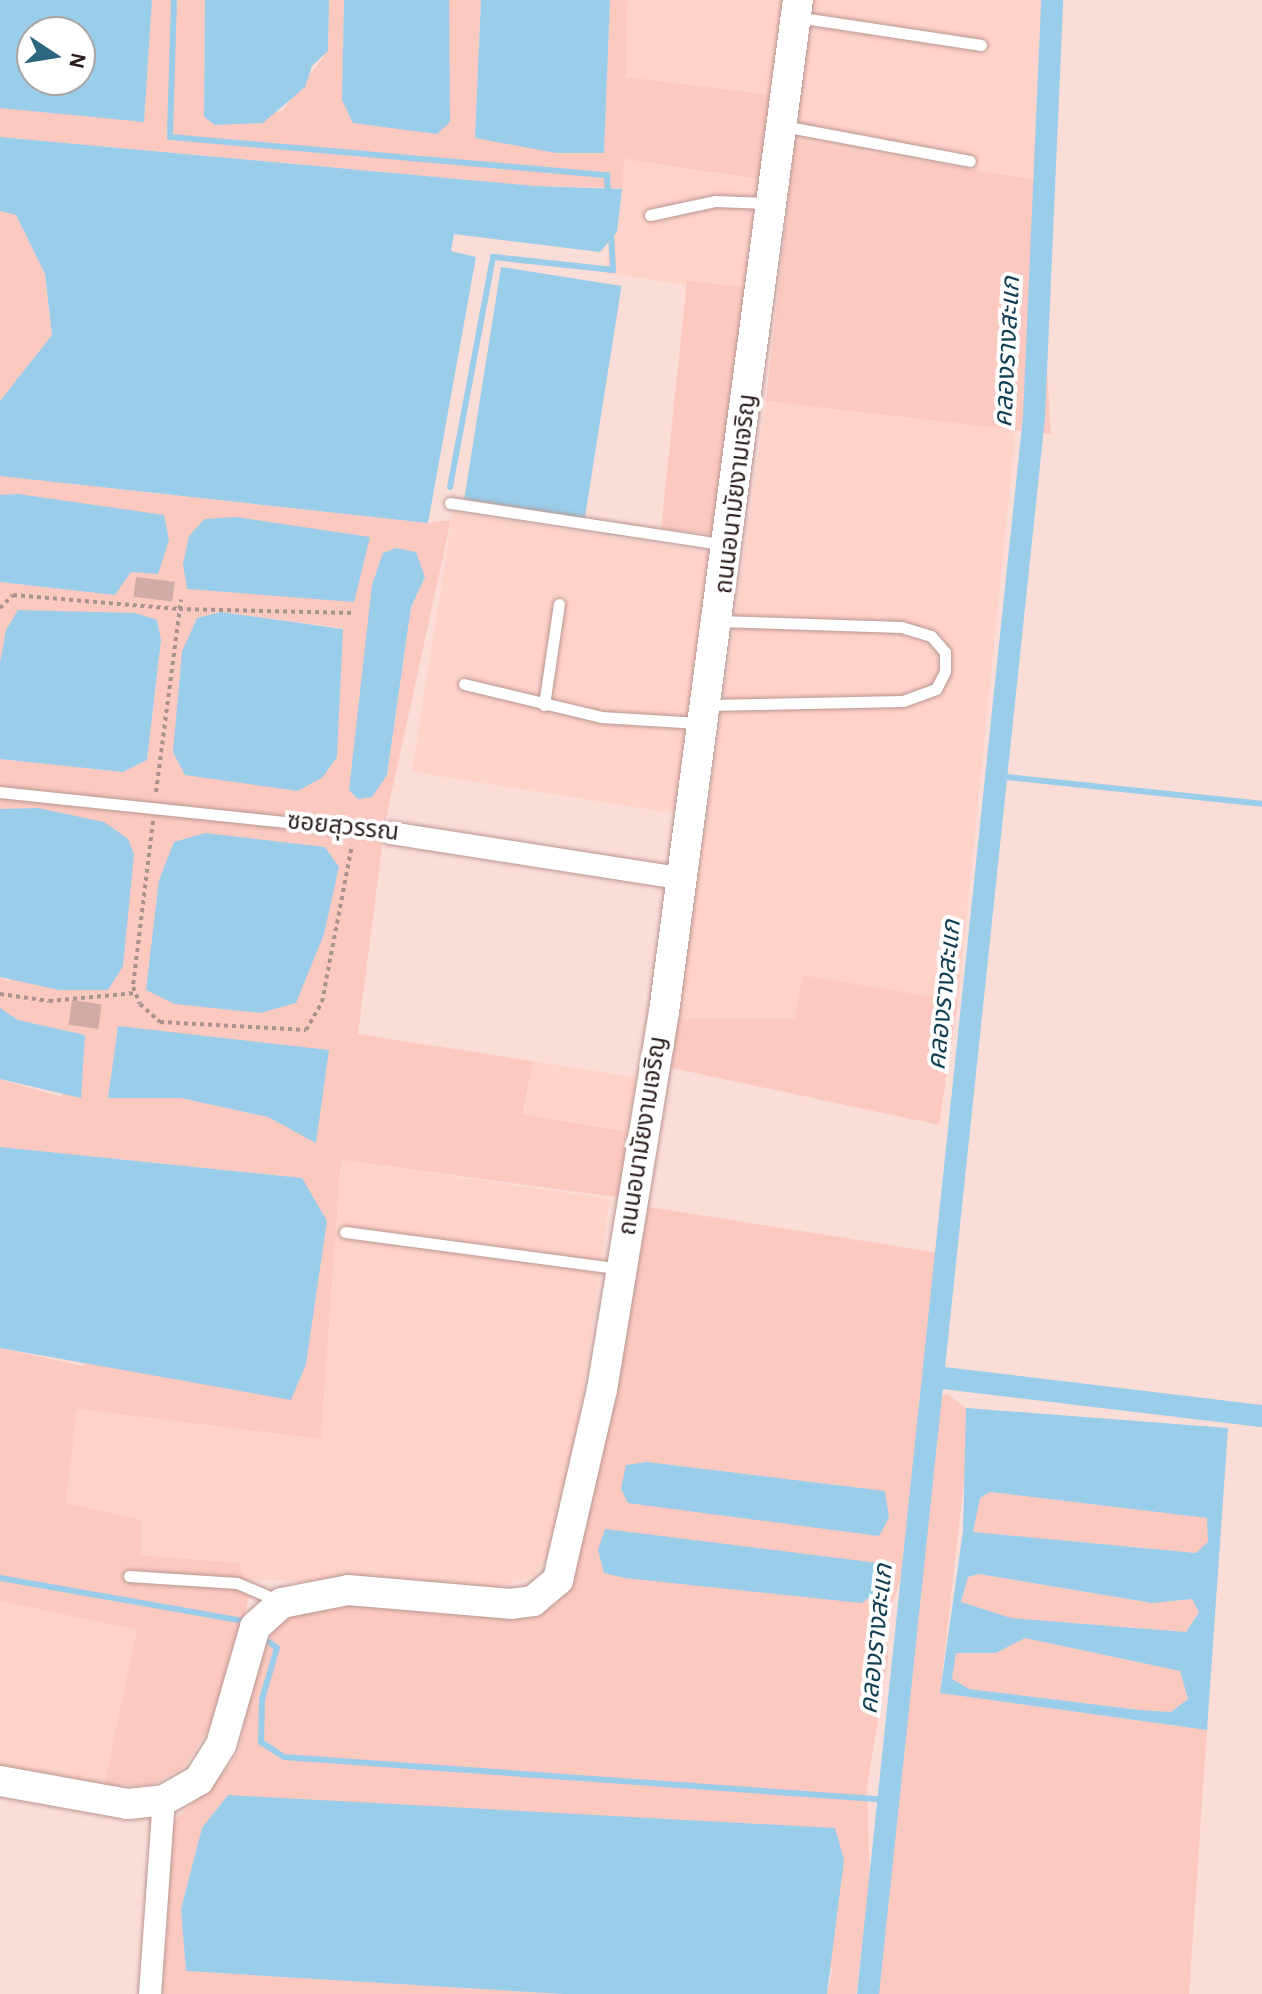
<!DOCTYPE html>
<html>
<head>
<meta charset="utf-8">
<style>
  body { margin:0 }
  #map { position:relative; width:1262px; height:1994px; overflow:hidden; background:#fbddd8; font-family:"Alegreya Sans","Noto Sans Thai",sans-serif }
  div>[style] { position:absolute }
  .built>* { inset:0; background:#ffd2ca; transform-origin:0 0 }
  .green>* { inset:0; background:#fcc9c1; transform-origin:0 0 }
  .water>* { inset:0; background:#99cde9; transform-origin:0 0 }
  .stream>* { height:6px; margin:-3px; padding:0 3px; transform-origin:3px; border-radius:3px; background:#99cde9 }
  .canal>* { height:22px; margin:-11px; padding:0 11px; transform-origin:11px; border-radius:11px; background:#99cde9 }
  .building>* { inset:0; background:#cfaca6; transform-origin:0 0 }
  .path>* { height:4px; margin-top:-2px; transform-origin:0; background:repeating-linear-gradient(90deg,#aa938f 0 4px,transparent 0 8px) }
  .roads { filter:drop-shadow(0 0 2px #b99791) drop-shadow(0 0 2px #b99791) }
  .lane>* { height:11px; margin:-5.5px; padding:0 5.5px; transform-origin:5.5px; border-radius:5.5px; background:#fff }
  .street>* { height:22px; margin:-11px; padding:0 11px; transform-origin:11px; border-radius:11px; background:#fff }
  .secondary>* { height:30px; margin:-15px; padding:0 15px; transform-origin:15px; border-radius:15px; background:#fff }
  span { translate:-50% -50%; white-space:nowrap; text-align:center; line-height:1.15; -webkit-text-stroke:8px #fff; paint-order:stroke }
  .street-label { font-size:24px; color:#2a1d1b }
  .water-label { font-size:26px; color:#133e53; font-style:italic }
  .north { position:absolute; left:16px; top:16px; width:80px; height:80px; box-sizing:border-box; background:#fff; border:2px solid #aaa5a4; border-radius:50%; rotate:102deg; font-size:22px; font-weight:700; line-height:32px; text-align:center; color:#2a1d1b }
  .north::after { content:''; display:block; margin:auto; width:28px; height:36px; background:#2d647e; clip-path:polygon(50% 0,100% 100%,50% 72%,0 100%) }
</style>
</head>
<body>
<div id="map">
  <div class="built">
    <i style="clip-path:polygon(628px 0,784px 0,772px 95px,626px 77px)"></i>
    <i style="clip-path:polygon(809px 0,1048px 0,1036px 180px,795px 141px)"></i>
    <i style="left:623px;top:159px;width:141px;height:115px;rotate:9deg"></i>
    <i style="clip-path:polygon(766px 401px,1016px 427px,958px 1001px,804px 975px,794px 1019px,678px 1019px)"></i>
    <i style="left:453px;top:512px;width:265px;height:263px;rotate:9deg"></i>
    <i style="left:533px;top:1061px;width:104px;height:54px;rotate:9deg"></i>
    <i style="clip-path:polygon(341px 1160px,610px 1199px,573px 1463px,550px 1554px,533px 1576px,495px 1588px,244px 1579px,239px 1563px,141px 1555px,66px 1503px,77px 1409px,321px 1439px)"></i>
    <i style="clip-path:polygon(0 1601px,137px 1630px,104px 1785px,0 1766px)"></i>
  </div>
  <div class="green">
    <i style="clip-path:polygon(152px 0,205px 0,204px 116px,282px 111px,328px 51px,329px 0,344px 0,342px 100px,450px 122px,449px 0,481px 0,475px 138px,604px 153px,610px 0,628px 0,626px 77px,772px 95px,762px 180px,624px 159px,622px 188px,535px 186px,0 137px,0 108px,144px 121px)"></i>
    <i style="clip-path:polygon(795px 141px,1036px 180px,1051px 434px,766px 401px)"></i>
    <i style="clip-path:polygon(0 211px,16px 215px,45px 274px,52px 336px,0 401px)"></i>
    <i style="left:687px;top:281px;width:62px;height:249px;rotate:6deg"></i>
    <i style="clip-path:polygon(evenodd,0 476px,428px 523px,451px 520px,385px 823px,358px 1034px,533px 1061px,523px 1114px,632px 1132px,623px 1198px,341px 1160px,321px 1439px,77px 1409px,66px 1503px,141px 1520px,141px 1555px,239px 1563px,249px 1597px,217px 1716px,184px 1767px,151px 1785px,104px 1785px,137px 1630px,0 1601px,0 1348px,83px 1366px,302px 1178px,0 1147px,0 1079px,61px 1097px,84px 1035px,18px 1020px,0 1008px,0 977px,9px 982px,38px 808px,0 809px,0 759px,123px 772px,147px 760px,161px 640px,157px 620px,18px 610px,0 663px,0 582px,115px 595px,18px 494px,0 495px,0 476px,425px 577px,411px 607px,387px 775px,363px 662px,425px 577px,0 476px,221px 612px,342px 628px,337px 757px,197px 618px,221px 612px,0 476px,118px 1026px,316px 1142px,268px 1117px,181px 1098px,109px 1098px,118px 1026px)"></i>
    <i style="clip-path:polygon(803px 975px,958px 1001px,939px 1125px,672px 1068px,678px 1019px,794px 1019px)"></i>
    <i style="clip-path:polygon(evenodd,649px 1207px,940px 1253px,931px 1426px,922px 1425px,904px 1570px,887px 1617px,888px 1661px,867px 1787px,870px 1883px,856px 1994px,827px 1994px,833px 1968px,202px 1828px,181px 1909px,186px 1971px,563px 1994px,163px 1994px,173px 1822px,225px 1772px,239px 1750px,255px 1671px,275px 1624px,311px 1606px,399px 1603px,431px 1614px,535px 1618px,574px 1581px,649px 1207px,647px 1462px,884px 1491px,626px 1465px,647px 1462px)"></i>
    <i style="clip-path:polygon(946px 1393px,966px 1408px,966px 1464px,940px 1693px,1207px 1730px,1189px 1994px,878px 1994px,940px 1399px)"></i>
    <i style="clip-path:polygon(990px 1492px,1208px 1518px,1208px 1542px,1196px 1553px,972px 1532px,980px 1498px)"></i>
    <i style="clip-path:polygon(979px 1574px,1152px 1603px,1192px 1599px,1199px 1611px,1186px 1632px,1011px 1618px,961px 1602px,968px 1577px)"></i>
    <i style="clip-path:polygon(1025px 1638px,1180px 1671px,1188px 1699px,1171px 1712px,1140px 1710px,969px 1689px,951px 1679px,956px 1653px,996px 1653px)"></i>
  </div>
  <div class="water">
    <i style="clip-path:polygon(evenodd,0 0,152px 0,144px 122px,0 108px,0 0,32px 32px,80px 32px,80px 80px,32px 80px,32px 32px)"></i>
    <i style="clip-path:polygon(205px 0,329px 0,328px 51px,312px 66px,305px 87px,263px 123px,215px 125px,204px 117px)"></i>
    <i style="clip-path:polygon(344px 0,449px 0,450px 122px,437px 134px,353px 123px,342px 100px)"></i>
    <i style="clip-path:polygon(481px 0,610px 0,604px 153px,556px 153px,475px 138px)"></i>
    <i style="clip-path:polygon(0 137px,535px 186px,622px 189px,617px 232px,600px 252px,454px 234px,451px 251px,476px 257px,428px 523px,0 476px,0 401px,52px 335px,45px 274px,16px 215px,0 211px)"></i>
    <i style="left:501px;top:267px;width:122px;height:235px;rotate:9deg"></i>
    <i style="clip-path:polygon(18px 494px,164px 515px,169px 540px,158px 574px,131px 572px,115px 595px,0 582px,0 495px)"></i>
    <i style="clip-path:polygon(236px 517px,370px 537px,354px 602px,187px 589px,183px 564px,189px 536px,205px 519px)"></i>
    <i style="clip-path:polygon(396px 548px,416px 552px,425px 577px,411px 607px,387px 775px,372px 797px,358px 799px,349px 790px,372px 585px,383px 553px)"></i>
    <i style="clip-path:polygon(18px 610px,135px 613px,157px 620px,161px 640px,147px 760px,123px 772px,0 759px,0 663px,6px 630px)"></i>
    <i style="clip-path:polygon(221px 612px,343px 629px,337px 757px,323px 777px,298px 791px,185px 775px,173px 752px,182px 652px,197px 618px)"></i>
    <i style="clip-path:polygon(38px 808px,104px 822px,128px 839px,134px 854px,123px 966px,108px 990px,59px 990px,0 977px,0 809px)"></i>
    <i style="clip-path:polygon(205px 833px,325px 847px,339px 867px,324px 934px,296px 1003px,260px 1013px,175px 1004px,146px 990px,159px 880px,174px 842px)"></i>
    <i style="clip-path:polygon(0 1008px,18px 1020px,85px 1035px,81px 1098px,0 1079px)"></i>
    <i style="clip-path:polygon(118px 1026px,329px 1050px,316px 1143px,268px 1117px,181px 1098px,108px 1098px)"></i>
    <i style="clip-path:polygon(0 1147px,302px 1178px,327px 1221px,306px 1364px,291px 1400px,0 1348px)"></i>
    <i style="clip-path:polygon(evenodd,966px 1408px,1228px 1428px,1207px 1730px,940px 1693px,963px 1531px,966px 1408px,990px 1492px,1207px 1518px,1208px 1542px,1196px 1553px,973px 1532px,980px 1498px,990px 1492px,966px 1408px,979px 1574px,1152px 1603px,1192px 1599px,1199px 1612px,1186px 1632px,1011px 1618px,961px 1602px,968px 1577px,979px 1574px,966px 1408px,1025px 1638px,1180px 1671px,1188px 1699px,1171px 1712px,1140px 1710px,969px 1689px,952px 1679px,956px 1653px,996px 1653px,1025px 1638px)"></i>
    <i style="clip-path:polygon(647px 1462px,885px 1491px,889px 1518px,879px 1536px,628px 1503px,621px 1489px,626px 1465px)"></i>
    <i style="clip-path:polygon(605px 1529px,878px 1563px,878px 1591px,862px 1603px,625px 1578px,604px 1573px,598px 1550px)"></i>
    <i style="clip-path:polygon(228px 1795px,835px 1828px,844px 1860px,827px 1994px,563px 1994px,186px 1971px,181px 1909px,202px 1828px)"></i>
  </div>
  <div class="stream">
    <i style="left:174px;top:0;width:137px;rotate:91.7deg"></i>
    <i style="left:170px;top:137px;width:439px;rotate:5deg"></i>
    <i style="left:607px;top:175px;width:18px;rotate:87deg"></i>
    <i style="left:450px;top:487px;width:234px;rotate:-79.4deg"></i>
    <i style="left:493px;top:257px;width:121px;rotate:6.2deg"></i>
    <i style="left:613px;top:270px;width:38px;rotate:-93deg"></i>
    <i style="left:997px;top:776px;width:266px;rotate:6deg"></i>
    <i style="left:0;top:1578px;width:247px;rotate:10deg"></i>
    <i style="left:269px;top:1642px;width:10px;rotate:37deg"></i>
    <i style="left:277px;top:1648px;width:53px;rotate:106.4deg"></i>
    <i style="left:262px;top:1699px;width:43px;rotate:91.3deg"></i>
    <i style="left:261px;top:1742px;width:27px;rotate:33deg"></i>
    <i style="left:284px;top:1757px;width:608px;rotate:4.06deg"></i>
  </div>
  <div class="canal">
    <i style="left:935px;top:1377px;width:329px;rotate:6.8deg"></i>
    <i style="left:868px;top:1994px;width:1586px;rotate:-83.99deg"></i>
    <i style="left:1034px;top:417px;width:417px;rotate:-87.5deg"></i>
  </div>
  <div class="building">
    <i style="left:136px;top:577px;width:39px;height:20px;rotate:7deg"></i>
    <i style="left:72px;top:1000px;width:30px;height:25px;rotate:8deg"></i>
  </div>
  <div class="path">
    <i style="left:0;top:608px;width:18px;rotate:-45deg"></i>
    <i style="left:13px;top:595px;width:167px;rotate:4.8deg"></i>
    <i style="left:179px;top:609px;width:174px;rotate:1.3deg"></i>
    <i style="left:156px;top:792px;width:194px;rotate:-82.6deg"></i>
    <i style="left:153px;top:821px;width:167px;rotate:96.9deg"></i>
    <i style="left:133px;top:987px;width:18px;rotate:68deg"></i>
    <i style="left:140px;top:1004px;width:27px;rotate:42deg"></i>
    <i style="left:160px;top:1022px;width:146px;rotate:3.1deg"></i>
    <i style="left:306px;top:1030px;width:32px;rotate:-60deg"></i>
    <i style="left:322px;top:1002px;width:160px;rotate:-79.2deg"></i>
    <i style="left:0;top:994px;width:49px;rotate:8.1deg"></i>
    <i style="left:49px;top:1001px;width:87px;rotate:-5.3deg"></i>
  </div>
  <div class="roads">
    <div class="lane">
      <i style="left:796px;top:17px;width:187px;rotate:8.6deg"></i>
      <i style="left:783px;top:126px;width:190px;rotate:10.6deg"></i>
      <i style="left:650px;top:215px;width:66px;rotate:-12.2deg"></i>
      <i style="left:715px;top:201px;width:53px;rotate:2.2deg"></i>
      <i style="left:450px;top:503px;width:275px;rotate:8.6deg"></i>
      <i style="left:464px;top:684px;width:141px;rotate:13.5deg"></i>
      <i style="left:601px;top:717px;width:98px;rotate:3.5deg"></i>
      <i style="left:544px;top:705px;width:102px;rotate:-81.6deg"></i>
      <i style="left:709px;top:705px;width:194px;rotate:-1.2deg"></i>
      <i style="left:903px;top:701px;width:35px;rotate:-20deg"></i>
      <i style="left:936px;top:689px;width:20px;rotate:-63deg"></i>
      <i style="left:945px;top:671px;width:19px;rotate:-90deg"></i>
      <i style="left:945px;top:652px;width:21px;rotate:-131deg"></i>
      <i style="left:931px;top:636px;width:31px;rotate:-163deg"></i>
      <i style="left:901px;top:627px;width:181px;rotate:-178.1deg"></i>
      <i style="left:0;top:792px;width:393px;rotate:6deg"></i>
      <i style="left:345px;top:1232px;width:279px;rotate:7.6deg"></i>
      <i style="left:129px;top:1576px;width:108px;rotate:3.7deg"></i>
      <i style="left:237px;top:1583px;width:49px;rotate:22.9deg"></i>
    </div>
    <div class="street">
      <i style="left:391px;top:833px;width:297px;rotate:8.9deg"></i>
      <i style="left:150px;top:1994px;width:195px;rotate:-85.9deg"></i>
    </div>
    <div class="secondary">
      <i style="left:0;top:1781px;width:130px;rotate:10.2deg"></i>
      <i style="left:128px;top:1804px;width:36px;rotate:-6deg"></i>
      <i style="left:164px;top:1800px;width:40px;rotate:-29.7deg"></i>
      <i style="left:199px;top:1780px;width:41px;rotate:-57.8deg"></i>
      <i style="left:221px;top:1745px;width:123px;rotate:-73.9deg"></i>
      <i style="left:255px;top:1627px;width:36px;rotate:-42deg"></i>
      <i style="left:282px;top:1603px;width:67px;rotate:-11.1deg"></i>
      <i style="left:348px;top:1590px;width:163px;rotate:4.9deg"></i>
      <i style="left:510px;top:1604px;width:23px;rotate:-7deg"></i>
      <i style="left:533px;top:1601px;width:33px;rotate:-40deg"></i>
      <i style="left:558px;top:1580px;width:195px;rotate:-77deg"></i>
      <i style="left:602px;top:1390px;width:383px;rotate:-80.7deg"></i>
      <i style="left:664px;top:1012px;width:1021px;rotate:-82.46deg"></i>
    </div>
  </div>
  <div class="street-label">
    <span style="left:737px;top:494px;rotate:-83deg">ถนนอนามัยงามเจริญ</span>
    <span style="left:343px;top:828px;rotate:6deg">ซอยสุวรรณ</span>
    <span style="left:644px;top:1136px;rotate:-81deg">ถนนอนามัยงามเจริญ</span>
  </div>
  <div class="water-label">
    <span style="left:1008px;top:352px;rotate:-87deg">คลองรางสะแก</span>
    <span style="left:945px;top:995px;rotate:-84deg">คลองรางสะแก</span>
    <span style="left:877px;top:1639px;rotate:-84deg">คลองรางสะแก</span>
  </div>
  <div class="north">N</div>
</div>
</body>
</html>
